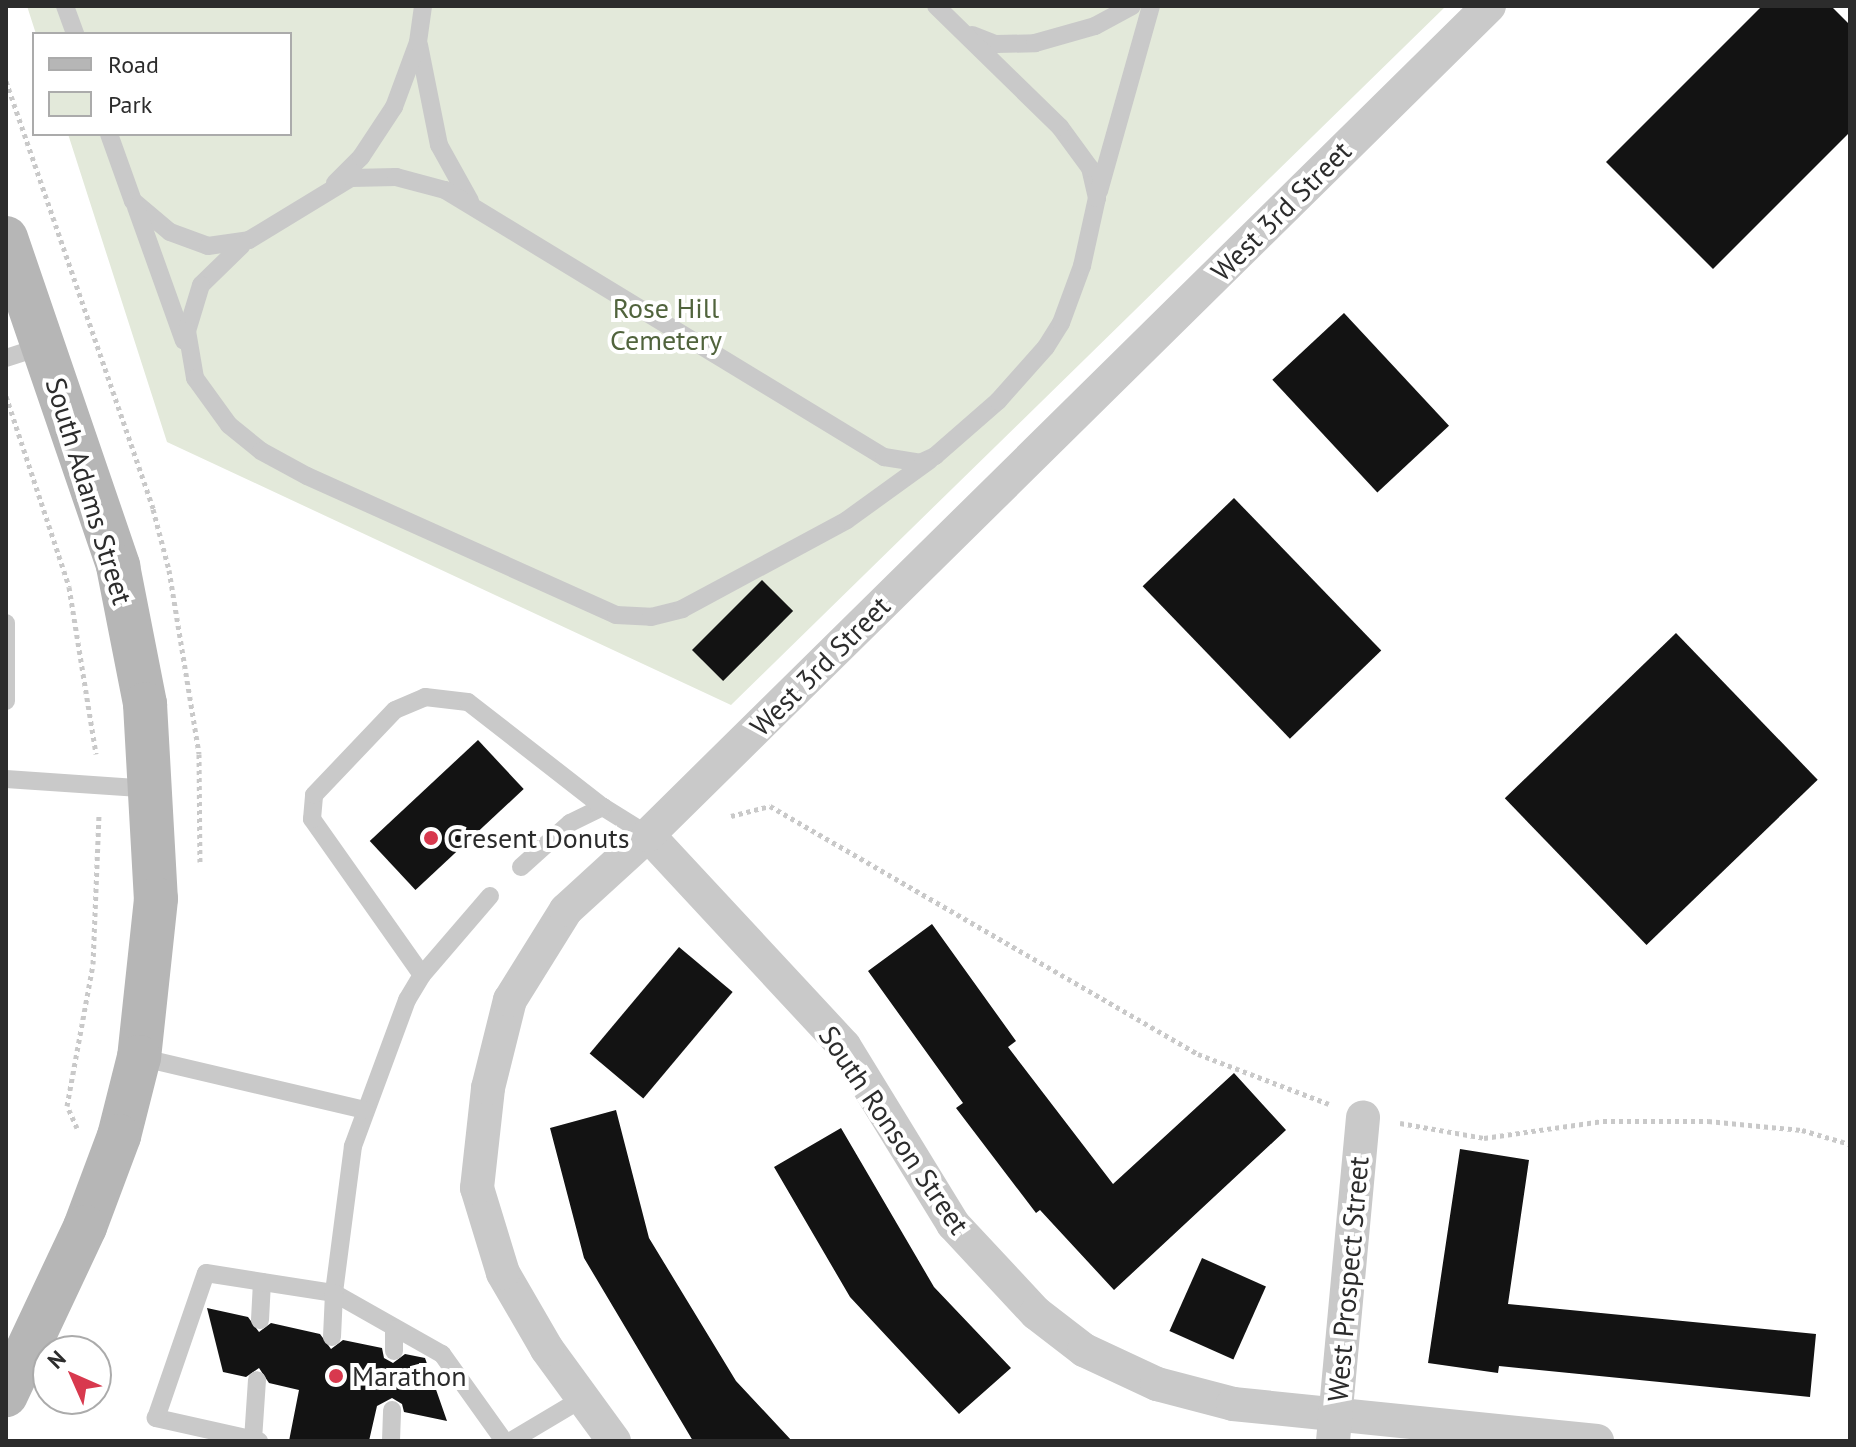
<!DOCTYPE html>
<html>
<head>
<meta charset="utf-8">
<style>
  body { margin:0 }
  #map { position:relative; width:1856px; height:1447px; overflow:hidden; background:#fff; font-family:"PT Sans",sans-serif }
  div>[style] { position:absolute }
  .green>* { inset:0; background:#e3e9da }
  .building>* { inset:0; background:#131313; transform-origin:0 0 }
  .path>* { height:5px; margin-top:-2.5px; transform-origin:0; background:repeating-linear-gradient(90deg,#c9c9c9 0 4px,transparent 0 8px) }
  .lane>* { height:18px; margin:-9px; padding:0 9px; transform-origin:9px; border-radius:9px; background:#c9c9c9 }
  .street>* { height:34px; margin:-17px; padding:0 17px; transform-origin:17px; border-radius:17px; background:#c9c9c9 }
  .secondary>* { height:44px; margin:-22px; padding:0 22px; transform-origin:22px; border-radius:22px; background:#b6b6b6 }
  .dots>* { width:22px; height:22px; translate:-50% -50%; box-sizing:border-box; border:4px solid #fff; border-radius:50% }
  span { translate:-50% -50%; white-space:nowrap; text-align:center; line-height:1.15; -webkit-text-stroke:8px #fff; paint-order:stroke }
  .street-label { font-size:28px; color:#2c2c2c }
  .park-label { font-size:28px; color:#51643d }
  .poi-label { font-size:28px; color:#2c2c2c }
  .left { translate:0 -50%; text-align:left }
  .frame { position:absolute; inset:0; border:8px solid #2c2c2c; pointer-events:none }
  .legend { position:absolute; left:32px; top:32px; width:260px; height:104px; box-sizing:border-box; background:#fff; border:2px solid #ababab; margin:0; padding:10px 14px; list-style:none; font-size:24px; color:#2c2c2c }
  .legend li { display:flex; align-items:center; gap:16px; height:40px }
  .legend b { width:40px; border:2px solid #ababab }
  .north { position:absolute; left:32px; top:1335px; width:80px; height:80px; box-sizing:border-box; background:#fff; border:2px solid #ababab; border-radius:50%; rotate:315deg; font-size:22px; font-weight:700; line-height:32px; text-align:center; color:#2c2c2c }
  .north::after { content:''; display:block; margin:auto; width:28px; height:36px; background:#d8394e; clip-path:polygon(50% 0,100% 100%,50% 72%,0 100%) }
</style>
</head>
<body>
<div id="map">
  <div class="green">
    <i style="clip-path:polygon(27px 6px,1446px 6px,731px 705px,167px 442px,68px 134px,290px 134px,290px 34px,36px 34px)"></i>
  </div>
  <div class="building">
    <i style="clip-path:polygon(1762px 6px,1831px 6px,1850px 25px,1850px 132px,1713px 269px,1606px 162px)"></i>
    <i style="left:1344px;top:313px;width:154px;height:98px;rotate:47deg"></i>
    <i style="left:1234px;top:498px;width:212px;height:127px;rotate:46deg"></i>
    <i style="left:762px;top:580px;width:44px;height:99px;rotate:45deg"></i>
    <i style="left:1676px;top:633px;width:204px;height:238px;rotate:46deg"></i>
    <i style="left:478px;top:740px;width:67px;height:148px;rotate:47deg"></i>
    <i style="clip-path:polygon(932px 924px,1016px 1041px,1008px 1047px,1113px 1184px,1234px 1073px,1286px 1130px,1114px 1290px,1040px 1210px,1036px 1213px,956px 1108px,963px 1103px,868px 971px)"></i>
    <i style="left:679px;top:947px;width:70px;height:139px;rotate:40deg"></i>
    <i style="clip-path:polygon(616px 1110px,649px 1238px,736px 1381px,792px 1441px,693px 1441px,584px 1258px,550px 1128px)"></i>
    <i style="clip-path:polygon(841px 1128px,934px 1287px,1011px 1368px,959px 1414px,850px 1297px,774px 1167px)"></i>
    <i style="clip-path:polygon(1460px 1149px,1529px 1160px,1508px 1304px,1816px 1334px,1810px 1397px,1499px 1366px,1498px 1373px,1428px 1363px)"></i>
    <i style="left:1202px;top:1258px;width:70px;height:80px;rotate:24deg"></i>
    <i style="clip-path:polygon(207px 1308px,248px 1317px,259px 1332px,271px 1323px,320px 1334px,331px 1349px,343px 1340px,382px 1348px,384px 1358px,393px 1363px,405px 1354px,425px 1358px,447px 1421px,404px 1412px,402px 1404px,392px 1398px,377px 1406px,369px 1441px,289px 1441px,299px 1390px,269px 1383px,259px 1368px,246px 1377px,223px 1372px)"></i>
  </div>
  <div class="path">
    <i style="left:6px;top:81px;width:453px;rotate:71deg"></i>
    <i style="left:153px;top:509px;width:63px;rotate:75.3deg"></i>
    <i style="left:169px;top:570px;width:186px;rotate:80.7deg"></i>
    <i style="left:199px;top:754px;width:108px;rotate:89.5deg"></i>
    <i style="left:6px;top:396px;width:201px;rotate:71.7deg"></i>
    <i style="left:69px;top:587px;width:169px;rotate:80.8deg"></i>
    <i style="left:731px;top:816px;width:40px;rotate:-14.4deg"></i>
    <i style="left:770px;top:806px;width:495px;rotate:30.1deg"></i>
    <i style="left:1198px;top:1054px;width:140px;rotate:20.9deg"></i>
    <i style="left:1400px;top:1123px;width:85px;rotate:10.1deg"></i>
    <i style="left:1484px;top:1138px;width:120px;rotate:-8.1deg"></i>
    <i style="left:1603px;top:1121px;width:105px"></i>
    <i style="left:1708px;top:1121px;width:94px;rotate:5.5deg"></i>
    <i style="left:1802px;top:1130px;width:50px;rotate:16.3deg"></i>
    <i style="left:77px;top:1128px;width:24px;rotate:-114deg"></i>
    <i style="left:67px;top:1106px;width:144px;rotate:-79.6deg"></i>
    <i style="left:93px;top:964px;width:148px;rotate:-87.7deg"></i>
  </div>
  <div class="lane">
    <i style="left:65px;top:6px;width:30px;rotate:70deg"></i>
    <i style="left:972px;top:35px;width:26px;rotate:21deg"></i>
    <i style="left:996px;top:44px;width:39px;rotate:-1deg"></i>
    <i style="left:1035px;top:43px;width:62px;rotate:-15.8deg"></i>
    <i style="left:1095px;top:26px;width:42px;rotate:-28.4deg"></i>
    <i style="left:419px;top:45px;width:102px;rotate:78.7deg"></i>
    <i style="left:439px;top:145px;width:64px;rotate:61deg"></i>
    <i style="left:109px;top:134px;width:71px;rotate:70.3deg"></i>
    <i style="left:133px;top:201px;width:48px;rotate:40deg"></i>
    <i style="left:170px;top:232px;width:40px;rotate:20.2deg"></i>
    <i style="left:208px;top:246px;width:41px;rotate:-8.3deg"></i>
    <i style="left:249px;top:240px;width:119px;rotate:-31.3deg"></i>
    <i style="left:351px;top:178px;width:45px;rotate:-1.3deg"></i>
    <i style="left:396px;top:177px;width:51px;rotate:14.9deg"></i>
    <i style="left:445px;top:190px;width:514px;rotate:31.31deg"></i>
    <i style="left:884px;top:457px;width:36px;rotate:9deg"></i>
    <i style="left:920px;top:463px;width:17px;rotate:-25deg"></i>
    <i style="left:935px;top:456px;width:84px;rotate:-41.1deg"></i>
    <i style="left:998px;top:401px;width:72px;rotate:-48.4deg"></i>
    <i style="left:1046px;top:347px;width:28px;rotate:-58deg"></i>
    <i style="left:1061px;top:323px;width:61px;rotate:-69.8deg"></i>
    <i style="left:1082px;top:266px;width:70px;rotate:-77.6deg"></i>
    <i style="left:1097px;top:198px;width:31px;rotate:-103deg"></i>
    <i style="left:1090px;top:168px;width:51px;rotate:-126.2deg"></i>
    <i style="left:1060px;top:127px;width:173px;rotate:-135.7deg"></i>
    <i style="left:335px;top:183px;width:37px;rotate:-45deg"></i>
    <i style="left:361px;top:157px;width:60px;rotate:-56.6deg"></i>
    <i style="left:394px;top:107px;width:69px;rotate:-69.7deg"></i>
    <i style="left:418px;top:42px;width:36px;rotate:-82deg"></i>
    <i style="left:1099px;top:191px;width:192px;rotate:-74.3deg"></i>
    <i style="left:136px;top:207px;width:142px;rotate:70.3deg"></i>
    <i style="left:242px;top:245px;width:57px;rotate:135.7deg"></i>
    <i style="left:201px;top:285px;width:48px;rotate:106.9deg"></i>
    <i style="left:187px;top:331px;width:48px;rotate:80.3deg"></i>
    <i style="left:195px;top:378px;width:58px;rotate:54.1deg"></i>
    <i style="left:229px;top:425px;width:41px;rotate:39.1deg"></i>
    <i style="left:261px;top:451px;width:52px;rotate:28.5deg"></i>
    <i style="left:307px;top:476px;width:339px;rotate:24.2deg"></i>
    <i style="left:616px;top:615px;width:35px;rotate:3deg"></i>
    <i style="left:651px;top:617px;width:32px;rotate:-14deg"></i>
    <i style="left:682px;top:609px;width:187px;rotate:-28.3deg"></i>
    <i style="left:847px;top:520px;width:102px;rotate:-35.9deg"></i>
    <i style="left:6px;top:358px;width:40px;rotate:-18deg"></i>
    <i style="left:6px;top:623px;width:78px;rotate:90deg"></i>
    <i style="left:6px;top:779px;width:145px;rotate:3.9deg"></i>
    <i style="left:521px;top:867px;width:66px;rotate:-41.9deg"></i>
    <i style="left:570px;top:823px;width:37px;rotate:-26deg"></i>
    <i style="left:603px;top:807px;width:53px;rotate:31.9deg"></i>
    <i style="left:490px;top:896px;width:104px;rotate:130.7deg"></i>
    <i style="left:422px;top:975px;width:29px;rotate:121deg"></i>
    <i style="left:407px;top:1000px;width:156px;rotate:110.3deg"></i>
    <i style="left:353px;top:1146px;width:148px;rotate:97.4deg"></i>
    <i style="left:334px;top:1293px;width:124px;rotate:29.5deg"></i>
    <i style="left:442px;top:1354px;width:107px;rotate:54.5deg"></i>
    <i style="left:422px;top:975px;width:191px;rotate:-125.2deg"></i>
    <i style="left:312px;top:819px;width:24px;rotate:-85deg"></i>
    <i style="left:314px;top:795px;width:117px;rotate:-46.4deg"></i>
    <i style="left:395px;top:710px;width:33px;rotate:-23deg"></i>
    <i style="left:425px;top:697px;width:43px;rotate:6.6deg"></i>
    <i style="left:468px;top:702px;width:171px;rotate:37.9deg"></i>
    <i style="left:139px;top:1057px;width:232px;rotate:13.2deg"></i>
    <i style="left:260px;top:1320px;width:38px;rotate:-87deg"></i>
    <i style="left:394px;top:1329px;width:22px;rotate:90deg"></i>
    <i style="left:253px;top:1440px;width:60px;rotate:-86.2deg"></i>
    <i style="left:259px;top:1441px;width:106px;rotate:-167.4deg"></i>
    <i style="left:156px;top:1418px;width:153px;rotate:-71deg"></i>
    <i style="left:206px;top:1273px;width:130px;rotate:8.9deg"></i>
    <i style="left:334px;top:1293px;width:44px;rotate:92.6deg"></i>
    <i style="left:391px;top:1441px;width:31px;rotate:-88deg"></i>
    <i style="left:511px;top:1441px;width:84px;rotate:-30.8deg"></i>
  </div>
  <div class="street">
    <i style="left:648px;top:835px;width:288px;rotate:47.1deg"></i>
    <i style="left:844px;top:1046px;width:209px;rotate:58.5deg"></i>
    <i style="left:953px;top:1224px;width:122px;rotate:47deg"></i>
    <i style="left:1036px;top:1313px;width:61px;rotate:37.6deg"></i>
    <i style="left:1084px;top:1350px;width:81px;rotate:25deg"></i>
    <i style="left:1157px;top:1384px;width:79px;rotate:14.7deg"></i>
    <i style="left:1233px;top:1404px;width:366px;rotate:5.8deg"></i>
    <i style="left:614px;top:1441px;width:114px;rotate:-126.1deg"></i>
    <i style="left:547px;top:1349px;width:88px;rotate:-120.1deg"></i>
    <i style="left:503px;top:1273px;width:89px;rotate:-107deg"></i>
    <i style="left:477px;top:1188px;width:101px;rotate:-83.7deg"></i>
    <i style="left:488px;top:1088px;width:91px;rotate:-76deg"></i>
    <i style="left:510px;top:1000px;width:106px;rotate:-58.1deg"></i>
    <i style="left:566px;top:910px;width:111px;rotate:-42.4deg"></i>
    <i style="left:648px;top:835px;width:1181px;rotate:-44.59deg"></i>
    <i style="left:1333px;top:1441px;width:325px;rotate:-84.7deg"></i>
  </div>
  <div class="secondary">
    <i style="left:6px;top:238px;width:347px;rotate:71.1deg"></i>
    <i style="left:118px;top:566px;width:141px;rotate:78.9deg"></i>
    <i style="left:145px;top:704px;width:195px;rotate:86.8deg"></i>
    <i style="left:156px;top:899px;width:159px;rotate:96.1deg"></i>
    <i style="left:139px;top:1057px;width:81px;rotate:104.2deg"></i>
    <i style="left:119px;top:1136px;width:97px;rotate:110.5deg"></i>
    <i style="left:85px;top:1227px;width:186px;rotate:115.2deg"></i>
  </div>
  <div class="dots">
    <i style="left:431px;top:838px;background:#d8394e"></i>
    <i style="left:336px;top:1376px;background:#d8394e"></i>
  </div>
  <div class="street-label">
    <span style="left:1281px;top:211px;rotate:-45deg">West 3rd Street</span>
    <span style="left:89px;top:491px;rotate:73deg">South Adams Street</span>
    <span style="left:820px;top:666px;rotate:-45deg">West 3rd Street</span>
    <span style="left:894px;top:1130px;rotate:56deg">South Ronson Street</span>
    <span style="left:1348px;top:1279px;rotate:-85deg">West Prospect Street</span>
  </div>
  <div class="park-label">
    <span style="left:666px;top:324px">Rose Hill<br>Cemetery</span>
  </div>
  <div class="poi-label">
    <span class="left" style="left:447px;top:838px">Cresent Donuts</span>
    <span class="left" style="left:352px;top:1376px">Marathon</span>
  </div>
  <div class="frame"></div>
  <ul class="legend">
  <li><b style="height:10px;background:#b6b6b6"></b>Road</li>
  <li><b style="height:22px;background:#e3e9da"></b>Park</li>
  </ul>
  <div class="north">N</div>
</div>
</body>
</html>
